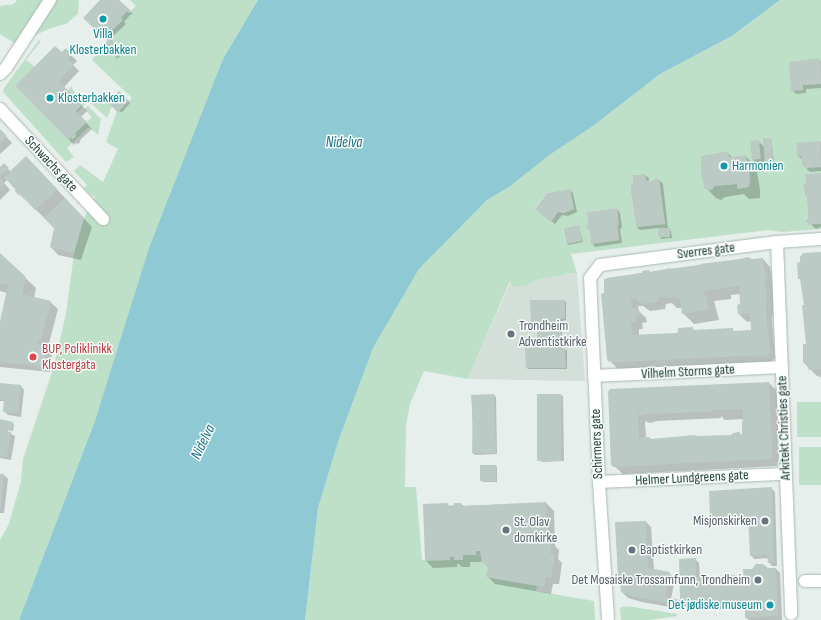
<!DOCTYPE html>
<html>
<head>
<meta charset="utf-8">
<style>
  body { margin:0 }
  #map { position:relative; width:821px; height:620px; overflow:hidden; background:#e6efeb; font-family:"Sofia Sans Condensed",sans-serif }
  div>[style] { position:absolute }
  .built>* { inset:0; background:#d4dfda }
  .green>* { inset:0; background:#bfe0c8; transform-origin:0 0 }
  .water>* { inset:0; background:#8ec9d4 }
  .shadow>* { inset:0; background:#0003; transform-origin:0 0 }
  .building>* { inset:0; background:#bbcac4; transform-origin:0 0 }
  .roads { filter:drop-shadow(0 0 1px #a8b8b2) drop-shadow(0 0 1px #a8b8b2) }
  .pedestrian>* { height:12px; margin:-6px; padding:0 6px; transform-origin:6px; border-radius:6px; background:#fff }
  .minor>* { height:12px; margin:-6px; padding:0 6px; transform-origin:6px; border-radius:6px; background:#fff }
  .tertiary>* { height:12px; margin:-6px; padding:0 6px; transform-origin:6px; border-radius:6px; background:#fff }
  .dots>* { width:11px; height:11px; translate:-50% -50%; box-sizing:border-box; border:2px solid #f7fbf9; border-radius:50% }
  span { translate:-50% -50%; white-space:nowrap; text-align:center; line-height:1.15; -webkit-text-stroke:3px #f7fbf9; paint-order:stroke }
  .culture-label { font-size:14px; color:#0d838f }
  .left { translate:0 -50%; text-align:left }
  .right { translate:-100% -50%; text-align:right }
  .street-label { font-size:14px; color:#24423a }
  .worship-label { font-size:14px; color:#5b616d }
  .health-label { font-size:14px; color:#be3a42 }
  .water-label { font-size:15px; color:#1c6f80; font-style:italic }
</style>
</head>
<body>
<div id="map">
  <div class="built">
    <i style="clip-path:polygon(577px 273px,585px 381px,468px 379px,514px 274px)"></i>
  </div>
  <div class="green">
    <i style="clip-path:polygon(17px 0,79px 0,78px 14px,66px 24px,51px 28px,29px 38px,14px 43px,0 34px,0 6px,14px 4px)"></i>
    <i style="clip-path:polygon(130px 0,258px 0,223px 59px,95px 421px,19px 620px,0 620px,0 540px,9px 524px,21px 481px,23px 459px,53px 369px,66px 314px,74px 253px,84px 218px,95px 197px,89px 194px,84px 188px,87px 185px,74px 171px,80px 165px,103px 182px,118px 149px,106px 142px,117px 111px,132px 98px,92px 60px,103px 47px,115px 58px,123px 50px,107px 35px,123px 20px,121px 18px,127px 11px,129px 13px,136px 6px)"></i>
    <i style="clip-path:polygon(evenodd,780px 0,821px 0,821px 63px,820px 60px,792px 91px,803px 90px,803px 85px,821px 84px,821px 142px,796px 144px,797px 156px,801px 156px,802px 166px,805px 166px,805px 168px,821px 167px,821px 173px,805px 174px,806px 184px,803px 184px,804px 193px,806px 193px,807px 200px,808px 218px,805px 221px,811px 226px,813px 224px,821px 224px,821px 229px,781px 232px,769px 230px,571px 254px,577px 273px,566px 273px,566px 275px,539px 279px,527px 285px,513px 287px,510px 281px,468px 379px,424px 371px,410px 404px,406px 425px,405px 487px,416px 487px,422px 560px,450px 560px,450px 557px,454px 557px,454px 560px,463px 560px,463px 555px,476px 555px,476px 551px,480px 551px,482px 562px,488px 566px,486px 577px,537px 586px,536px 591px,594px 601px,595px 620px,305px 620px,318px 508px,338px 442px,373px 348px,419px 269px,487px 200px,509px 187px,551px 154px,593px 126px,660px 74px,732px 36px,780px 0,722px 152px,729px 152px,729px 157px,745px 155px,750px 178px,749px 187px,737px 189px,737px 184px,714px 186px,713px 189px,709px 190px,701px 174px,701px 156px,722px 152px,780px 0,645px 174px,646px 181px,649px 182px,657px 178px,659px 179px,665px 224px,636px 227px,630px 186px,633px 182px,632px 175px,645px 174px,780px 0,570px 189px,574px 209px,564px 213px,558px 212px,550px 221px,535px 208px,547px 193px,570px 189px,780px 0,617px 208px,619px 240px,591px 244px,589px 228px,586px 226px,588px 225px,587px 212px,617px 208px,780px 0,579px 225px,582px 241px,566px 244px,563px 228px,579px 225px)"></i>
    <i style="clip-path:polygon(39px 40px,41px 41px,26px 60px,35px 67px,15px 86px,68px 140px,70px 138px,73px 139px,76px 136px,75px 133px,92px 117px,84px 109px,88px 106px,101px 119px,98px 135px,89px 127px,67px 148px,74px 157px,66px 162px,3px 92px,4px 88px)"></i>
    <i style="clip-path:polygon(72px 86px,72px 89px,86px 103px,77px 113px,68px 90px)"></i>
    <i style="clip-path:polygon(100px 94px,112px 106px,107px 118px,91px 103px)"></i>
    <i style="left:821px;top:402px;width:35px;height:24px;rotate:90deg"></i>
    <i style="left:799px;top:447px;width:22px;height:38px"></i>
    <i style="clip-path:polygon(627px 606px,677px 614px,677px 616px,650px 620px,621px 620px,620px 609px,621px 607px)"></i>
  </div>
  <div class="water">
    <i style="clip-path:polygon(258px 0,780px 0,732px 36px,660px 74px,593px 126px,551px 154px,509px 187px,487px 200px,419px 269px,373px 348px,338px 442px,318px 508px,305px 620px,19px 620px,95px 421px,149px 248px,223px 59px)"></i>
  </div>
  <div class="shadow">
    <i style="clip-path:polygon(102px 0,118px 0,134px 15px,131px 14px,124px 22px,126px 24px,110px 39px,124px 52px,117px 59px,104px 47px,109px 42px,84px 18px)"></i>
    <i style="clip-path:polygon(66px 50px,77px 61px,73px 65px,79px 71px,64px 87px,87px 111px,81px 117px,92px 129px,81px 139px,79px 144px,76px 143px,74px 145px,17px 86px)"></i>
    <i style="clip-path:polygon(819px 60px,821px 61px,821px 88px,806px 89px,806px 93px,796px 94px,792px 90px)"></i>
    <i style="left:119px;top:93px;width:15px;height:13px;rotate:42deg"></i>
    <i style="clip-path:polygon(0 130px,12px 143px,0 154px)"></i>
    <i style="clip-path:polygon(771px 139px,775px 168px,768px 168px,766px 165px,759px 166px,753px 160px,751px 142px,758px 141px,765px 147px)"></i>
    <i style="clip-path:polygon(821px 142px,821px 171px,810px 172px,803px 165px,802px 160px,798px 156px,797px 144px)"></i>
    <i style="clip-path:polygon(728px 153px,732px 157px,745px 156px,756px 166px,760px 189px,760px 198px,749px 199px,744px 194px,725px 197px,721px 200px,716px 198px,705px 187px)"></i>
    <i style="clip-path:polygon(4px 165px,11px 172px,37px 168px,92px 227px,81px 260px,58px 255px,51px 247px,55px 228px,16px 191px,16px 189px,8px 179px,4px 183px,10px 190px,0 200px,0 169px)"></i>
    <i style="clip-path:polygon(821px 174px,821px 227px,816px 229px,810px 224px,807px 196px,805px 193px,807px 185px)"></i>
    <i style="clip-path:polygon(645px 175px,649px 178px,649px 183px,659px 180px,663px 184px,668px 229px,671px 231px,672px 238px,661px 239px,659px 228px,640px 230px,637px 227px)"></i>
    <i style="clip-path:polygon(570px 190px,573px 193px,577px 212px,568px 216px,562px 215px,555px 224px,539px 212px)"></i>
    <i style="clip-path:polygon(617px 209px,620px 213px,622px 228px,620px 229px,622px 243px,595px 247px,592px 243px,590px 230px,588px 228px)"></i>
    <i style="clip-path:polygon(579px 226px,583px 242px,568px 245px,567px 243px)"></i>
    <i style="clip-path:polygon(821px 253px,821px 377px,817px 376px,804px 363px,807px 345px,805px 306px,802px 281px,799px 278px)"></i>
    <i style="clip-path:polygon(0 254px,36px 288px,34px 298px,50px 302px,58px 309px,48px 347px,52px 351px,50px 372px,0 367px,0 326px,7px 293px,0 291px)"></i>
    <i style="clip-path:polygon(evenodd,763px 259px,770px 267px,772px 280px,774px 282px,774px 287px,772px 287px,775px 303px,772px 319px,775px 358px,771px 362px,745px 362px,745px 367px,618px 369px,608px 359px,604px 281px,607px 278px,706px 264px,763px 259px,740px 294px,741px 305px,738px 306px,739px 314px,747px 322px,751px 321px,752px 331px,735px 332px,732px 329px,695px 331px,692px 328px,676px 334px,639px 336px,639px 329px,643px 329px,642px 323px,647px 322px,646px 318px,639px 311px,638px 306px,643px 306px,650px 311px,665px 309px,666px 304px,672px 303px,677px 308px,682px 308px,683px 313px,694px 324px,719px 320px,714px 301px,731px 299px,731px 295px,740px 294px)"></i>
    <i style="clip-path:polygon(531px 301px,565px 301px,566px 302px,566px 320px,562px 321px,562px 349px,567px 350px,567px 369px,528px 369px,527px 368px,538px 346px,538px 325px,532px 323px)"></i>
    <i style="clip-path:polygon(evenodd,769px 383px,780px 394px,781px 431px,777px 431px,779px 465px,777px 466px,623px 474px,612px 464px,609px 392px,769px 383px,721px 416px,725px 420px,744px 419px,744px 422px,742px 422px,743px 437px,651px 440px,646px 438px,645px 421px,650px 423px,657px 421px,721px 418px,721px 416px)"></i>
    <i style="clip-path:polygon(0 385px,21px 386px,24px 390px,21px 417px,8px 415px,4px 411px,5px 401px,0 401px)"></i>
    <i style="clip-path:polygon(494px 395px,496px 397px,497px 454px,475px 455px,473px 453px,472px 396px)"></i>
    <i style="clip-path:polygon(561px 395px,563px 396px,564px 461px,542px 462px,540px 460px)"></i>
    <i style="clip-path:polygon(0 421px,14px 424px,13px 431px,8px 430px,7px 432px,15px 436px,11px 460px,0 458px)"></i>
    <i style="clip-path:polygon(496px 466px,497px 467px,497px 482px,483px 482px,481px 480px)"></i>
    <i style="clip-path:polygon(0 475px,4px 475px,8px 479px,4px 513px,0 513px)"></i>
    <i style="clip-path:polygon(771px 488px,775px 492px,777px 566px,772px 566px,769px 562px,768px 558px,754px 559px,751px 555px,749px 520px,715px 521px,711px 518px)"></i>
    <i style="clip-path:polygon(546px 503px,554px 511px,555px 546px,559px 550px,558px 559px,562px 563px,559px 584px,553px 584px,551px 594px,495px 584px,487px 576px,489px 568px,483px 562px,470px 562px,470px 567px,462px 567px,459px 564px,457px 564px,457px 567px,433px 568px,426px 561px,447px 504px,451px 507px,461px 504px,464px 506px)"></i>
    <i style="clip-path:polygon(646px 522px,651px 527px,654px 570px,669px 573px,675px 579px,671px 599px,681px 601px,695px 559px,699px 563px,700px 578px,737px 576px,740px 582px,745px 582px,753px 570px,776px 569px,780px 573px,782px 620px,749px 620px,746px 618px,746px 609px,697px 610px,694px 607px,670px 605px,670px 607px,642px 602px,628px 598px,622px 592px)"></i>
  </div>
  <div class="building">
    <i style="clip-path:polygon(100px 0,119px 0,131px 11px,129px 13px,127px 11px,121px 18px,123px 20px,104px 38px,83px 18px)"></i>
    <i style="left:110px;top:38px;width:18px;height:11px;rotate:43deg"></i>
    <i style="clip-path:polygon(55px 46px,62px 52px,66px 48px,72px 55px,68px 59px,74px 65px,59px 81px,82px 105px,76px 111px,87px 122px,75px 133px,76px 136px,73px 139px,70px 138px,68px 140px,15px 86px)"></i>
    <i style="clip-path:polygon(820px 58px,821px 84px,803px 85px,803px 90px,791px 91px,789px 62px)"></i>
    <i style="left:119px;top:91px;width:14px;height:16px;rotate:45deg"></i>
    <i style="clip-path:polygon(0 129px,7px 136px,0 143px)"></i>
    <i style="clip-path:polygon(763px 138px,771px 138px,774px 166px,765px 167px)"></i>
    <i style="left:759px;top:140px;width:19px;height:9px;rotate:84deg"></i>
    <i style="clip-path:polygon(820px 141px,821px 167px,805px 168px,805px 166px,802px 166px,801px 156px,797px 157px,796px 143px)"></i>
    <i style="clip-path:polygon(722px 152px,729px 152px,729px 157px,746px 155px,750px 177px,749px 187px,737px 189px,737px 184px,714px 186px,713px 189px,709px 190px,704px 188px,701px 174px,701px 156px)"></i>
    <i style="clip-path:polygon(26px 156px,57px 189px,48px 200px,47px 199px,35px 210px,20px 194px,18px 195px,15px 191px,15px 189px,4px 177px)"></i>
    <i style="clip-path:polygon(4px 163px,9px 168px,0 176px,0 167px)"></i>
    <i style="clip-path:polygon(821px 173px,821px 224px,813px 224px,811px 226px,805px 221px,808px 218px,807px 200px,806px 193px,804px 193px,803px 184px,806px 184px,805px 174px)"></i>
    <i style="clip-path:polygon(645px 174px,646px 181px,649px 180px,649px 182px,657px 178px,659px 179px,665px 224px,636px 227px,630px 186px,633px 182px,632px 175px)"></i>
    <i style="clip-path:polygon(0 178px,5px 184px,0 189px)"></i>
    <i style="clip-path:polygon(570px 189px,574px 209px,564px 213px,558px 212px,551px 222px,535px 209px,547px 193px)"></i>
    <i style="clip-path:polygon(65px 198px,84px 218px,74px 253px,50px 247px,54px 228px,44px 218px)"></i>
    <i style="clip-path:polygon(617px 208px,619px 225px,616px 225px,619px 240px,591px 244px,589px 228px,587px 228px,586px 225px,588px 225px,587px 212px)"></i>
    <i style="left:579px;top:225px;width:16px;height:16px;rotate:79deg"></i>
    <i style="left:670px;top:228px;width:9px;height:12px;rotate:90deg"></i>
    <i style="clip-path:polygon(821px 252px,821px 369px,809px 370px,806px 363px,803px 363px,803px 344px,806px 344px,802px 305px,804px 305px,800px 279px,798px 279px,797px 263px,800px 262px,800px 257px,803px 253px)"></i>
    <i style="clip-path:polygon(0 253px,26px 277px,22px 294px,51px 301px,41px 341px,38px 340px,37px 344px,47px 345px,45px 367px,0 362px,0 332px,5px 333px,0 332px,0 321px,8px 285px,0 284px)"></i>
    <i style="clip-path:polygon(evenodd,748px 257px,752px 259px,763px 258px,765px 273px,767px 274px,767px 279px,765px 280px,767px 295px,766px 312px,770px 352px,765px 357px,763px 355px,622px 362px,609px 362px,607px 359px,601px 294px,604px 293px,604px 279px,642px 273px,642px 271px,649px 270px,650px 272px,671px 268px,671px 269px,701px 265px,700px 264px,740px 259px,748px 257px,739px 286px,740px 304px,737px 305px,738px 314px,750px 313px,751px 330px,733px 331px,733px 328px,693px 330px,693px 327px,678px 328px,678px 332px,676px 333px,632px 335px,631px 322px,636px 322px,635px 316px,640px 315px,639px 310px,632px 308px,631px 299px,637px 299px,641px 304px,657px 302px,659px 297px,680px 298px,682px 314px,709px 310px,706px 294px,704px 295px,704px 291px,739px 286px)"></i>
    <i style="clip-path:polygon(530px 300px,565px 300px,565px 319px,561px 319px,561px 348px,565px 348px,566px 368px,526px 368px,525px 345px,537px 345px,537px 323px,531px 323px)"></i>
    <i style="clip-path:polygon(evenodd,769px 382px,772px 442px,772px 457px,770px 459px,614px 467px,611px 465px,608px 392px,610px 389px,769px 382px,743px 409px,742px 435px,739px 432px,733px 433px,731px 435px,696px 436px,695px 435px,651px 439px,649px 437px,642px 437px,639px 439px,638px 414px,641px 416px,649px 414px,706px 412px,714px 410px,743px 409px)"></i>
    <i style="clip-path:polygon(0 383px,21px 385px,18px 413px,3px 412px,4px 400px,0 400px)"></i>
    <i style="clip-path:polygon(494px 394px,496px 453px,472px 453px,473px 424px,471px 395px)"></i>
    <i style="left:537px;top:394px;width:24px;height:67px"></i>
    <i style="clip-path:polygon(0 419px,13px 422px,12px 430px,6px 429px,6px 431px,11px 432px,7px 457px,0 456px)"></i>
    <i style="left:480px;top:465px;width:16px;height:16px"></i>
    <i style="clip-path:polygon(0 474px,4px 474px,1px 510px,0 510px)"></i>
    <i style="clip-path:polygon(772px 487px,774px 562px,768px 563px,767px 555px,750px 556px,748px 516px,710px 518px,709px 491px)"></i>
    <i style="clip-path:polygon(546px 502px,548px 541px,552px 542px,550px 553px,555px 555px,551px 577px,546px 577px,544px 587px,486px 577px,488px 566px,482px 562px,480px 551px,476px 551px,476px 555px,463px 555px,463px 560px,454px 560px,454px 557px,450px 557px,450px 560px,425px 561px,423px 504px,448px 503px,448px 506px,454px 505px,454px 503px,461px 503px,462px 506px)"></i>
    <i style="clip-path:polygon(646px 521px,648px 568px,670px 572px,665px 597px,680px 600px,679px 559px,696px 558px,696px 577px,737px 575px,737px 581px,744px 581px,743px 569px,752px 569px,756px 564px,763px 564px,768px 568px,776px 568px,778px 616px,745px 618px,745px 605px,692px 607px,692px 604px,664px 602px,635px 597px,621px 592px,620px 580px,618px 578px,615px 522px)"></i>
  </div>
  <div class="roads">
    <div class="pedestrian">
      <i style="left:805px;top:581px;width:16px"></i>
    </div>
    <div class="minor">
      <i style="left:0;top:109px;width:151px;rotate:46.9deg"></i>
      <i style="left:777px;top:242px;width:372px;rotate:87.8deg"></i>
      <i style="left:594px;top:376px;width:188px;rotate:-2.7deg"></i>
      <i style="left:599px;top:482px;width:186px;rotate:-2.5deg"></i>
      <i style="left:608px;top:618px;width:136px;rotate:-93.8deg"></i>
      <i style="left:599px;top:482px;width:204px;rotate:-92.5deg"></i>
      <i style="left:590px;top:278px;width:16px;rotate:-52deg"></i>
      <i style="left:600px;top:265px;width:178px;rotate:-7.4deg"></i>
      <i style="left:777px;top:242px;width:44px;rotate:-3.9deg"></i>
    </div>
    <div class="tertiary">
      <i style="left:0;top:74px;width:8px;rotate:-45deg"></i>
      <i style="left:6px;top:68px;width:81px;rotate:-57.1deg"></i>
    </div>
  </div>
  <div class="dots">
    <i style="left:103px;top:19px;background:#0f9aa8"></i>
    <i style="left:50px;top:98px;background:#0f9aa8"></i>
    <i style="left:724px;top:166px;background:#0f9aa8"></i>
    <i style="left:511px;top:334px;background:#6b7280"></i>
    <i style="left:33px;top:357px;background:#e0444e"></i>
    <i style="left:765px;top:521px;background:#6b7280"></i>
    <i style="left:506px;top:530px;background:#6b7280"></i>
    <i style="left:632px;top:550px;background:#6b7280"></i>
    <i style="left:758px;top:580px;background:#6b7280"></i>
    <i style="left:770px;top:605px;background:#0f9aa8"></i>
  </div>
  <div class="culture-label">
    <span style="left:103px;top:42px">Villa<br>Klosterbakken</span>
    <span class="left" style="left:58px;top:98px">Klosterbakken</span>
    <span class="left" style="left:732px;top:166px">Harmonien</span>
    <span class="right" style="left:762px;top:605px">Det jødiske museum</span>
  </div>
  <div class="street-label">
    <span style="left:51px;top:164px;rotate:47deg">Schwachs gate</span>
    <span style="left:706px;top:251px;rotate:-7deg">Sverres gate</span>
    <span style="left:688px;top:372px;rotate:-3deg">Vilhelm Storms gate</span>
    <span style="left:784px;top:428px;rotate:-92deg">Arkitekt Christies gate</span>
    <span style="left:597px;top:444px;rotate:-92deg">Schirmers gate</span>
    <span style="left:692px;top:478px;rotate:-3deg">Helmer Lundgreens gate</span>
  </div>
  <div class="worship-label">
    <span class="left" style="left:519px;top:334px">Trondheim<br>Adventistkirke</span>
    <span class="right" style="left:757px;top:521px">Misjonskirken</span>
    <span class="left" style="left:514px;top:530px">St. Olav<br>domkirke</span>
    <span class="left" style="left:640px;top:550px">Baptistkirken</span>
    <span class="right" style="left:750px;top:580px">Det Mosaiske Trossamfunn, Trondheim</span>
  </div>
  <div class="health-label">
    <span class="left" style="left:42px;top:357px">BUP, Poliklinikk<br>Klostergata</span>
  </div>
  <div class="water-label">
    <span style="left:344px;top:143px">Nidelva</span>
    <span style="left:203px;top:442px;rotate:-64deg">Nidelva</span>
  </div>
</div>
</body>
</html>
